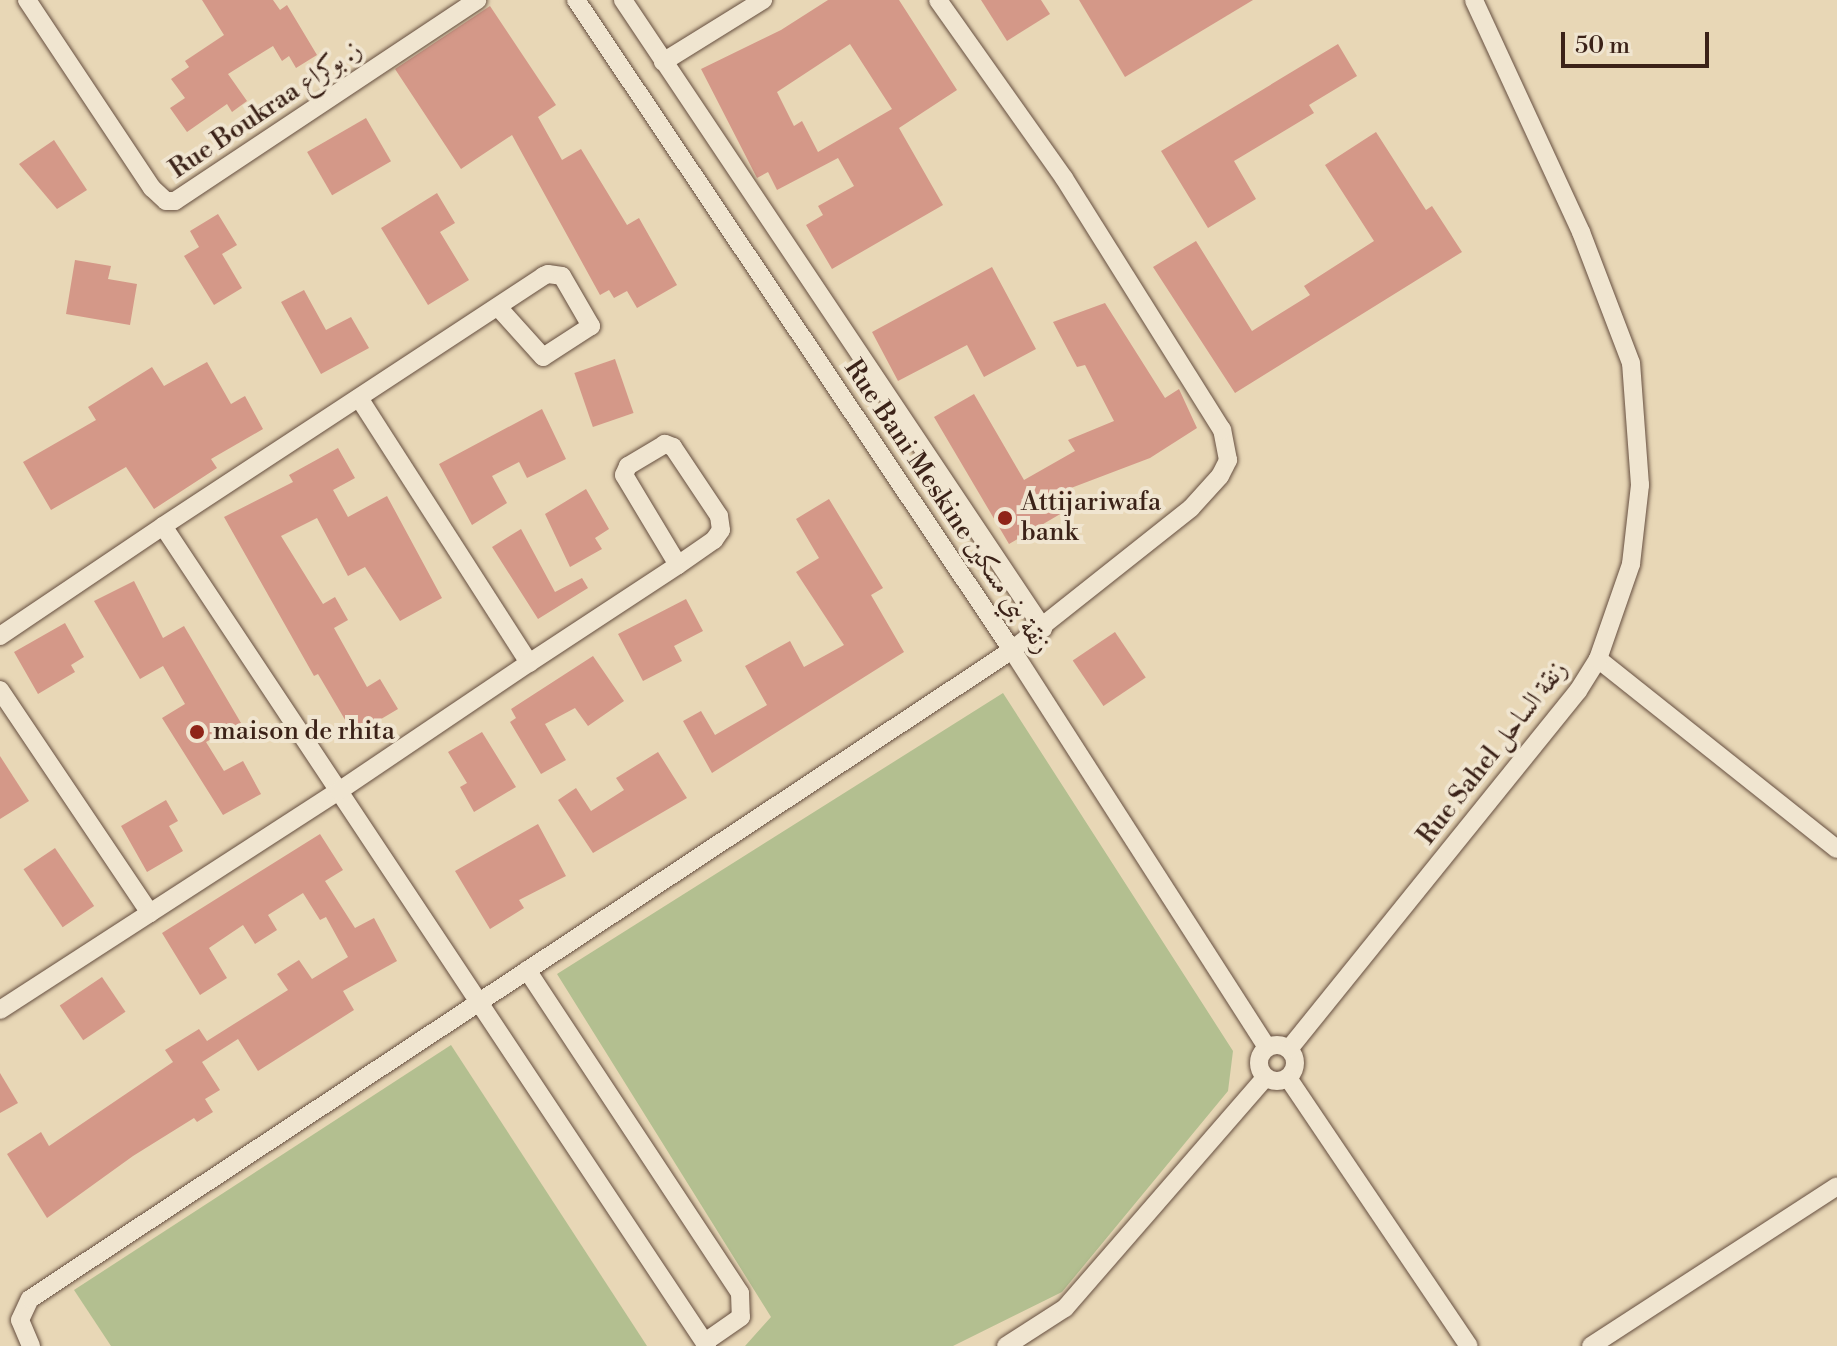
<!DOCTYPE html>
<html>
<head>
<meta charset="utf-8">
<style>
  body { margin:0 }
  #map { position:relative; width:1837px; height:1346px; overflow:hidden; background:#e8d7b6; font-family:"Libre Bodoni",Amiri,serif }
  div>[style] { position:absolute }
  .green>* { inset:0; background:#b3bf90 }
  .building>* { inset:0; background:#d49888; transform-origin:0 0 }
  .roads { filter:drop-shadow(0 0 2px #664f40) drop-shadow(0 0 2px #664f40) }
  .minor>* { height:18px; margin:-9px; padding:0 9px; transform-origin:9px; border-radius:9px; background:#f0e5d0 }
  .minor>.ring { margin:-9px; padding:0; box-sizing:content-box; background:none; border:18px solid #f0e5d0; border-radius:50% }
  .dots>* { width:22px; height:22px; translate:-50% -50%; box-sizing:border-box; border:4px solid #f0e5d0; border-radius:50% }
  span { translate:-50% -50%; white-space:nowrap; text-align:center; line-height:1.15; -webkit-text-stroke:8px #f0e5d0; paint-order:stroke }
  .street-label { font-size:26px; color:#3b2218 }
  .poi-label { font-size:26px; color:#3b2218 }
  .left { translate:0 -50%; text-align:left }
  .scale { position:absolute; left:1561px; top:32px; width:148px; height:36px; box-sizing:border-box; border:4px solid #3b2218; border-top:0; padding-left:10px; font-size:24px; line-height:28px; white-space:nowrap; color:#3b2218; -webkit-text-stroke:6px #f0e5d0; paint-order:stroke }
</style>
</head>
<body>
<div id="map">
  <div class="green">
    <i style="clip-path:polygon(1003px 693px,1233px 1051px,1228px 1091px,1062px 1292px,953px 1346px,745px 1346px,771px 1317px,557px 974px)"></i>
    <i style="clip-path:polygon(451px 1045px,647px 1346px,111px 1346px,74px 1290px)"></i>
  </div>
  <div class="building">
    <i style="clip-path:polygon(202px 0,273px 0,280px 10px,287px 5px,317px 55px,296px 68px,289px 56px,282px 61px,273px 46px,228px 74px,247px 101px,232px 112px,227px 104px,187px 132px,170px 108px,185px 98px,171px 79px,189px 67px,185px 61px,224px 35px)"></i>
    <i style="clip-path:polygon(evenodd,828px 0,899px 0,957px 90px,899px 128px,943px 205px,832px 269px,806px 225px,823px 215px,818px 206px,854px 186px,838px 158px,777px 190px,768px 172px,757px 178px,701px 69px,781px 30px,828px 0,850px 44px,892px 109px,818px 152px,802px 121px,794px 126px,777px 92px,850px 44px)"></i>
    <i style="clip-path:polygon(981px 0,1041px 0,1050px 14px,1007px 41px)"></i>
    <i style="clip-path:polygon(1079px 0,1253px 0,1125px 77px)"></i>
    <i style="clip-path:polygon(490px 6px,556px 105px,538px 117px,562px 160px,581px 149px,627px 225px,639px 218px,677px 285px,637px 308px,627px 291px,614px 298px,609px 290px,600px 295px,512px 135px,461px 169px,395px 69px)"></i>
    <i style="clip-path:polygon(1338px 44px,1357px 76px,1309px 105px,1314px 113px,1234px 161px,1256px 199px,1208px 228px,1161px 151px)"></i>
    <i style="left:366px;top:118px;width:50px;height:68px;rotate:60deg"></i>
    <i style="clip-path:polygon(1376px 132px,1426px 210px,1432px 206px,1462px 252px,1235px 393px,1153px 267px,1196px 241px,1252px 331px,1310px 295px,1304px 286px,1374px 241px,1325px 165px)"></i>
    <i style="clip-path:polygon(54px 140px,87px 190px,57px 209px,19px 164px)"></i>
    <i style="clip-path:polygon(437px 193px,455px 223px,440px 232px,469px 280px,428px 305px,381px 228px)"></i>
    <i style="clip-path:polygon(218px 214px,237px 245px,222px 254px,242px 288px,214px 305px,184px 256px,199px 247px,190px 231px)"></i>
    <i style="clip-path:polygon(75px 260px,111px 266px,108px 279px,137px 284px,130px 325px,66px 314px)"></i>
    <i style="clip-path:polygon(992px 267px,1036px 349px,984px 377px,967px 345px,898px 381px,872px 332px)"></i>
    <i style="clip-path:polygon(304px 290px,326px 330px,351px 317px,369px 348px,321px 374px,281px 302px)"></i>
    <i style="clip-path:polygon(1105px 303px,1165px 398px,1179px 389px,1197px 428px,1150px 458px,1071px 488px,1079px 503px,1009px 544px,934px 417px,974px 394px,1024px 480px,1075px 451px,1068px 440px,1114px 421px,1085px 365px,1077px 367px,1053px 322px)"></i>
    <i style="left:615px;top:359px;width:57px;height:43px;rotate:71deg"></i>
    <i style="clip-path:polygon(207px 362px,231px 404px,245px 396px,263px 429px,211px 459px,217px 468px,154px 509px,126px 467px,51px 510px,23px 462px,96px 420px,88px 407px,152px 367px,164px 386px)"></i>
    <i style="clip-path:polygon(542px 409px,566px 459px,527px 478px,519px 462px,492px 476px,507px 503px,472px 525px,439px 464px)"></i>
    <i style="clip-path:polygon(338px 448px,355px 478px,333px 490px,348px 517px,387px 496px,442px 598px,400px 621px,365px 567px,348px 576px,317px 518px,281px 536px,323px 604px,335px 597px,348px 620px,334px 628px,367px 687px,380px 679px,398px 709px,354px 735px,318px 674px,314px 676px,224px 517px,293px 482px,289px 475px)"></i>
    <i style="clip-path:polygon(586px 489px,609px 529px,595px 538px,602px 549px,570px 567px,545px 514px)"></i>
    <i style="clip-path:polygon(829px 499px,883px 588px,871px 595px,904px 652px,712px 773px,683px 721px,701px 711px,715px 735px,767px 705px,745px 666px,790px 641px,804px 667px,844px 645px,796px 572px,819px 558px,796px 519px)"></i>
    <i style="clip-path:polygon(521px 529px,555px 592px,582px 578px,588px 588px,538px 619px,492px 547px)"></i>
    <i style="clip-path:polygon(134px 581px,163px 638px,184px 626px,241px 723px,206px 742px,224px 771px,243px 761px,261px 794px,223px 815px,162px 718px,185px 704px,163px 666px,140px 679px,94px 601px)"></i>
    <i style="clip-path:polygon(686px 599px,703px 631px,674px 646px,682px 661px,643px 681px,618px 634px)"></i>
    <i style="clip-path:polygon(65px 623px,84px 657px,71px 665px,75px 672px,38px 694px,14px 652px)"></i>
    <i style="left:1115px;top:632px;width:55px;height:51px;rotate:56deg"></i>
    <i style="clip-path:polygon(593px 656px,624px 701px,588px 726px,575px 708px,545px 724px,566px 760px,541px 774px,510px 722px,516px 718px,511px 709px)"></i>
    <i style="clip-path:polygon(482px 732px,516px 787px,474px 812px,460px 787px,467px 783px,448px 752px)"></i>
    <i style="clip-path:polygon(658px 752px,687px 798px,593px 853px,558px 800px,576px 788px,591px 811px,624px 790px,616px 778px)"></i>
    <i style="clip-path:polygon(0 756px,29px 801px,0 819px)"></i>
    <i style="clip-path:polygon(166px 800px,178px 821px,169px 826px,183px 851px,147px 872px,121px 826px)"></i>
    <i style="clip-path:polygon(538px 824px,566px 876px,519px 900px,524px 908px,490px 929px,455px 871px)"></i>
    <i style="clip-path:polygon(320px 834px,343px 870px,325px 881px,355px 928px,374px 918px,397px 961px,343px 991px,354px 1010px,258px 1071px,238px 1039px,202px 1062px,220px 1090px,205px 1099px,213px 1112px,197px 1122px,194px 1118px,133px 1156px,47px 1218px,7px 1154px,41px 1132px,49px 1146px,173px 1062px,165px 1050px,199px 1029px,207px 1041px,288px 990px,277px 974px,299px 960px,312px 979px,348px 957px,326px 917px,320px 920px,303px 893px,268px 915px,277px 930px,255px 944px,243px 925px,209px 948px,227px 978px,200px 995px,162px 933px)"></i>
    <i style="left:55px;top:848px;width:70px;height:38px;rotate:56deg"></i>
    <i style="left:102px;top:977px;width:42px;height:51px;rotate:56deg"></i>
    <i style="clip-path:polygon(0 1073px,18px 1103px,0 1113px)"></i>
  </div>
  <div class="roads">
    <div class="minor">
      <i style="left:27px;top:0;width:226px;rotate:56.4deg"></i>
      <i style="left:152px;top:188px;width:19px;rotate:43deg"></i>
      <i style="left:166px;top:201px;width:9px"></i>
      <i style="left:175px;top:201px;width:363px;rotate:-33.6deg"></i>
      <i style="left:576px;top:0;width:783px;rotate:56.15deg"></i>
      <i style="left:1012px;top:650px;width:472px;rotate:57.3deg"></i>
      <i style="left:623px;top:0;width:756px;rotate:56.23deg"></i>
      <i style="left:663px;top:62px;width:118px;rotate:-31.8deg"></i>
      <i style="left:359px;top:398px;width:315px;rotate:57.3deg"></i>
      <i style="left:163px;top:526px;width:984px;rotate:56.44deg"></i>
      <i style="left:0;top:636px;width:197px;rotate:-34deg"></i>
      <i style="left:163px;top:526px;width:455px;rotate:-33.3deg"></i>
      <i style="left:543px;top:276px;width:5px;rotate:-22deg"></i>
      <i style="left:548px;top:274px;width:14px;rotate:8deg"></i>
      <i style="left:562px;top:276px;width:58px;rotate:59.9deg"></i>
      <i style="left:591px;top:326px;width:57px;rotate:147.1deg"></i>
      <i style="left:543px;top:357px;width:67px;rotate:-132deg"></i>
      <i style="left:1598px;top:659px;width:305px;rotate:38.5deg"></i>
      <i style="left:0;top:690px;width:269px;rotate:56.1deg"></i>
      <i style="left:527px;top:970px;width:387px;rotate:56.6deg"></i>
      <i style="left:740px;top:1293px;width:24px;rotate:88deg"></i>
      <i style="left:741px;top:1317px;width:44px;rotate:145.2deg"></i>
      <i style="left:0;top:1010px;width:404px;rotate:-32.9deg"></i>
      <i style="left:339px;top:791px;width:229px;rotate:-34deg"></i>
      <i style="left:529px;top:663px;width:178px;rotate:-33.3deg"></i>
      <i style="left:678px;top:565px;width:44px;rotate:-34.8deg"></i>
      <i style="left:714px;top:540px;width:12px;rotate:-55deg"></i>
      <i style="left:721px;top:530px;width:14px;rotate:-98deg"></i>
      <i style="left:719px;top:516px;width:83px;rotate:-123.7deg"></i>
      <i style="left:673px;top:447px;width:9px;rotate:-159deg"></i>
      <i style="left:665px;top:444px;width:43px;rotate:149.3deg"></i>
      <i style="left:628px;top:466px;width:10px;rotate:114deg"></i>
      <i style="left:624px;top:475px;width:105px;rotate:59deg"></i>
      <i class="ring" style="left:1259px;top:1045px;width:18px;height:18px"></i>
      <i style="left:1289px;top:1049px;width:460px;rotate:-51.1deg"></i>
      <i style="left:1578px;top:691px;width:38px;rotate:-58deg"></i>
      <i style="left:1598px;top:659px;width:101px;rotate:-70.8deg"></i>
      <i style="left:1631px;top:564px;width:80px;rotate:-83.5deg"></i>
      <i style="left:1640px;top:485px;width:122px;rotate:-94.2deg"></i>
      <i style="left:1631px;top:363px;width:140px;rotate:-110.9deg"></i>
      <i style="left:1581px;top:232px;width:255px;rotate:-114.8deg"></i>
      <i style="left:1288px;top:1078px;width:323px;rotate:56deg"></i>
      <i style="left:31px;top:1346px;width:28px;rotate:-113deg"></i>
      <i style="left:20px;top:1320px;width:23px;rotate:-65deg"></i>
      <i style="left:30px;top:1299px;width:1177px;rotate:-33.46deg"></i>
      <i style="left:1012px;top:650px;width:228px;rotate:-38.4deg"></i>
      <i style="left:1191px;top:508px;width:43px;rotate:-47.8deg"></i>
      <i style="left:1220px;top:476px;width:18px;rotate:-63deg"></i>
      <i style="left:1228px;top:460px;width:31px;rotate:-101deg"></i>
      <i style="left:1222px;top:430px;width:297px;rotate:-122.1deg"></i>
      <i style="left:1064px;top:178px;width:218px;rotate:-125.3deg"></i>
      <i style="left:1006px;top:1346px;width:70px;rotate:-32.8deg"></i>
      <i style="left:1065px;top:1308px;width:306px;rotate:-49deg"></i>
      <i style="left:1591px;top:1346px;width:293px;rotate:-33deg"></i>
    </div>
  </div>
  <div class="dots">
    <i style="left:1005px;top:518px;background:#8f2418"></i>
    <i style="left:197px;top:732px;background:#8f2418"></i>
  </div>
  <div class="street-label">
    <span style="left:266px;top:110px;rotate:-34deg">Rue Boukraa ز. بوكراع</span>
    <span style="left:947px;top:507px;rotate:56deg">Rue Bani Meskine زنقة بني مسكين</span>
    <span style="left:1493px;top:753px;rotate:-52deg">Rue Sahel زنقة الساحل</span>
  </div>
  <div class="poi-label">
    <span class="left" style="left:1021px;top:518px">Attijariwafa<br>bank</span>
    <span class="left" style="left:213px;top:732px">maison de rhita</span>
  </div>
  <div class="scale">50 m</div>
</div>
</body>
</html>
